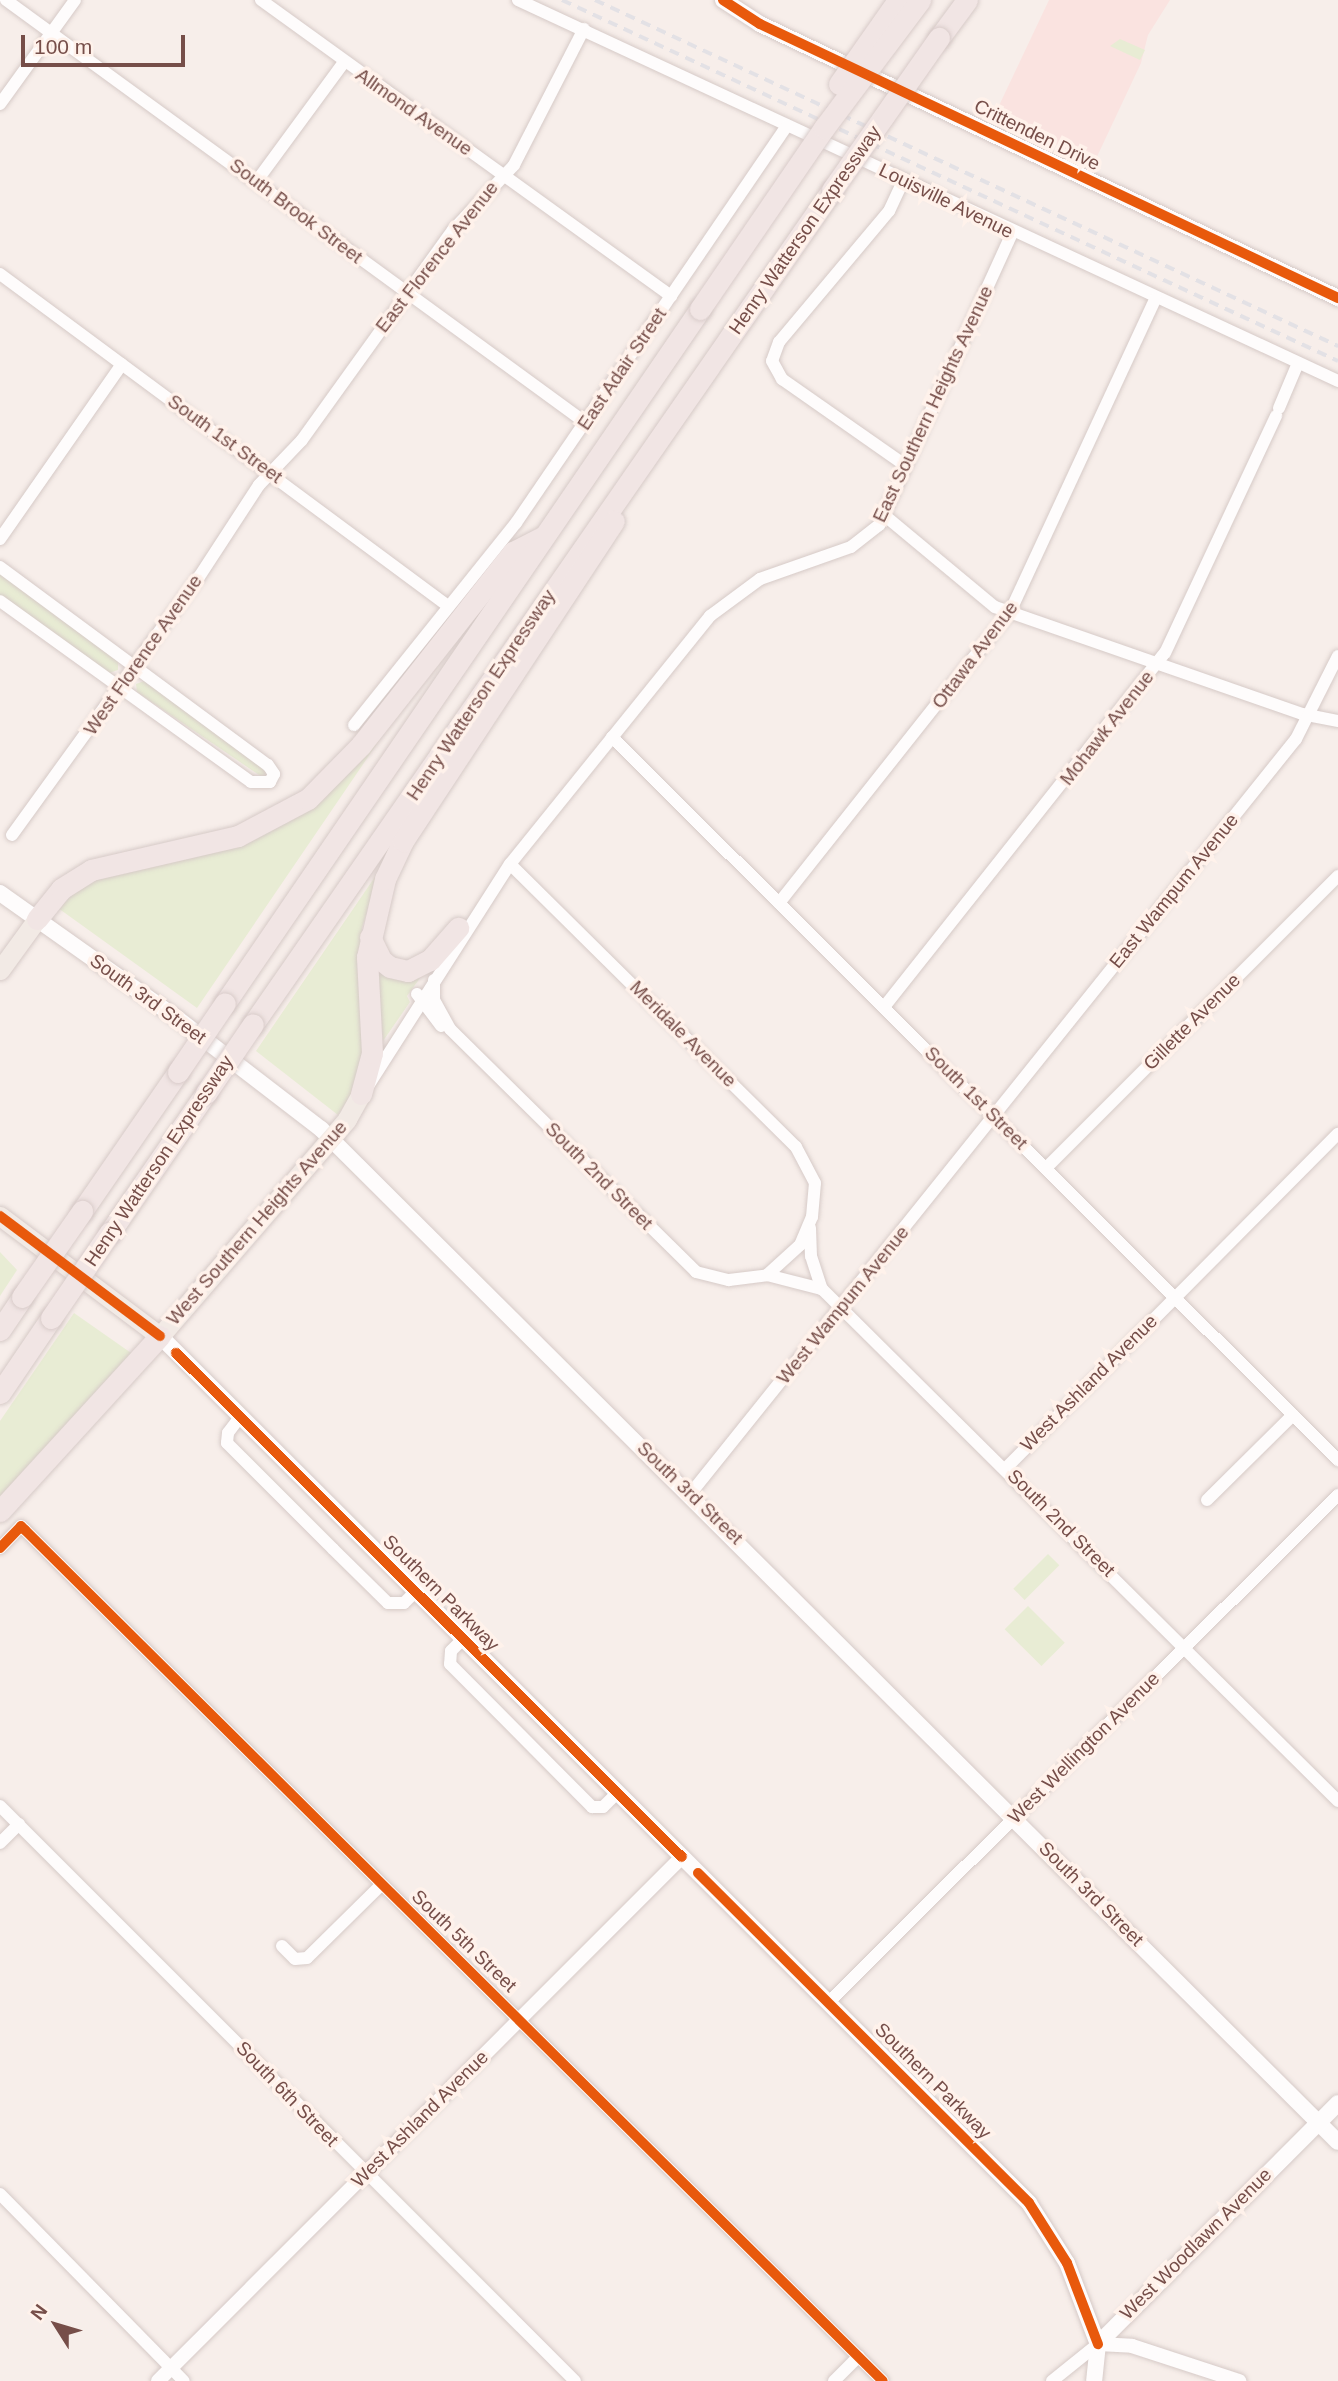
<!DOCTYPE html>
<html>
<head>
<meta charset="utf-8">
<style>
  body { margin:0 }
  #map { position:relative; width:1338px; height:2381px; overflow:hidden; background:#f7eeea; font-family:Arial,sans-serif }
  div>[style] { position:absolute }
  .commercial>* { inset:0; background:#fae3e0 }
  .green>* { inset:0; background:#e8ecd4; transform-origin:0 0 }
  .roads { filter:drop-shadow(0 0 2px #d6cac7) drop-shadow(0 0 2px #d6cac7) }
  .minor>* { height:12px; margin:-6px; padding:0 6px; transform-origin:6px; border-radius:6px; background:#fefcfc }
  .tertiary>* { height:14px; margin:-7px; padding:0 7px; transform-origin:7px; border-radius:7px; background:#fefcfc }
  .secondary>* { height:16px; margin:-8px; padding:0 8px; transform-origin:8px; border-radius:8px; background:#fefcfc }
  .primary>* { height:19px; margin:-9.5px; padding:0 9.5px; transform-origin:9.5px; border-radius:9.5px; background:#f2eae5 }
  .motorway>* { height:21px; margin:-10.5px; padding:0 10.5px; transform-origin:10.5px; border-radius:10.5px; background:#f1e5e4 }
  .rail>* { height:3.5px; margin-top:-1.75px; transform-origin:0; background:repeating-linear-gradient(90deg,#e3e1e5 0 10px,transparent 0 17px) }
  .bridges { filter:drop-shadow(0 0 2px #d8cbc9) drop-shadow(0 0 2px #d8cbc9) }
  .motorway-bridge>* { height:21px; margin:-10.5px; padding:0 10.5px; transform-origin:10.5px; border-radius:10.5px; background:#f1e5e4 }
  .cycleway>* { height:10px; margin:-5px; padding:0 5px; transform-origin:5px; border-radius:5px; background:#e8590c }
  span { translate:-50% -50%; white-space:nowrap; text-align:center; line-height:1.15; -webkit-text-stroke:7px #fff2eb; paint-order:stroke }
  .street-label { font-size:19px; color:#764e49 }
  .north { position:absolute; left:21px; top:2290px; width:70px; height:70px; -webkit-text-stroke:5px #fff2eb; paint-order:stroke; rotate:307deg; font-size:19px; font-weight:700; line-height:28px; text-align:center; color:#764e49 }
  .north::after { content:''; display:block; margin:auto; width:24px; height:32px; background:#764e49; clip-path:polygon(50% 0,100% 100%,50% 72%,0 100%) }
  .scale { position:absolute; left:21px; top:35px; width:164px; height:32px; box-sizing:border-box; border:4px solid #764e49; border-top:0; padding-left:9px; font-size:21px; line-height:24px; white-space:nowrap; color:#764e49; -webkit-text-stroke:5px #fff2eb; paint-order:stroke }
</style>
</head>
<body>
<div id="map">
  <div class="commercial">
    <i style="clip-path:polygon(1049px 0,1170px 0,1148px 35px,1141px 63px,1094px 163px,995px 114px)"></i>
  </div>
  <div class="green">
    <i style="clip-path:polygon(1120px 39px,1145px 50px,1140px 60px,1110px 46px)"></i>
    <i style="clip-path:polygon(0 572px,118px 659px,118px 670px,109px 673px,0 596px)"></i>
    <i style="clip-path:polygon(144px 681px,266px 771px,265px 779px,137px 692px,136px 684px)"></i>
    <i style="clip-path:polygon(400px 710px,197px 1008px,58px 908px,91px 879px,256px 837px,286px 823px)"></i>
    <i style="clip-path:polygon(379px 871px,362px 928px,358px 965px,363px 1049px,355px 1088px,338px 1115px,256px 1051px)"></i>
    <i style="clip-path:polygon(378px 969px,420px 978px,407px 996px,410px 1002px,383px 1041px)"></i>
    <i style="clip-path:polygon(0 1252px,17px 1270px,0 1296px)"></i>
    <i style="clip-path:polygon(74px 1313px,134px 1355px,0 1498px,0 1421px)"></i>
    <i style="left:1048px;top:1554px;width:16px;height:49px;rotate:45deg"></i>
    <i style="left:1028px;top:1606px;width:52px;height:33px;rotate:45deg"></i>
  </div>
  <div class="roads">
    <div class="minor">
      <i style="left:6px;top:0;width:718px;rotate:36.1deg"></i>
      <i style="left:261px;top:0;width:506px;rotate:35.83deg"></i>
      <i style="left:518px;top:0;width:904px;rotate:24.92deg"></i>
      <i style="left:0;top:104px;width:128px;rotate:-54.2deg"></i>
      <i style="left:904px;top:179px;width:35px;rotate:115deg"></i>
      <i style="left:889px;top:211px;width:171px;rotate:130deg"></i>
      <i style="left:779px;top:342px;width:20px;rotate:110deg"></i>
      <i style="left:772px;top:361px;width:21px;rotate:61deg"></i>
      <i style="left:782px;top:379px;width:150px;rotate:35deg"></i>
      <i style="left:256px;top:182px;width:149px;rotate:-53.7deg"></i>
      <i style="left:0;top:274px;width:558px;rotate:36.54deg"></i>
      <i style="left:1279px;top:408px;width:49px;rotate:-67.1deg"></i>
      <i style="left:884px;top:515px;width:144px;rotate:39.7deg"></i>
      <i style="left:995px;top:607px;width:325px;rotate:19.2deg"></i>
      <i style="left:1302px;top:714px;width:37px;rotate:11deg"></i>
      <i style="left:0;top:539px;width:213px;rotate:-55.1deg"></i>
      <i style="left:0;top:567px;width:333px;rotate:36.5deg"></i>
      <i style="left:268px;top:765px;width:11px;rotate:56deg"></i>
      <i style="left:274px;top:774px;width:9px;rotate:117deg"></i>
      <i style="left:270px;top:782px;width:19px;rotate:180deg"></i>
      <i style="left:251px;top:782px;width:309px;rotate:-144.2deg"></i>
      <i style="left:354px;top:725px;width:259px;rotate:-51.3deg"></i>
      <i style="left:516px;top:523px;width:481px;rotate:-55.7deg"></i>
      <i style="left:612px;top:737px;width:1025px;rotate:44.88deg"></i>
      <i style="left:12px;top:835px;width:319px;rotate:-54.1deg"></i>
      <i style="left:199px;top:577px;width:110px;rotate:-56.9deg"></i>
      <i style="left:259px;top:485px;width:62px;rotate:-46.3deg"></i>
      <i style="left:302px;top:440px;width:259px;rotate:-54.3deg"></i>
      <i style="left:453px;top:230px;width:89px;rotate:-46.8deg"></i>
      <i style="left:514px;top:165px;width:153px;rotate:-62.8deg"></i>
      <i style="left:779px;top:903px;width:372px;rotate:-51.6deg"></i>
      <i style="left:1010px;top:612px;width:345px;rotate:-65.1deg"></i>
      <i style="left:434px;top:980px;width:20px;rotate:90deg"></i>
      <i style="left:434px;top:1000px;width:33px;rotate:61deg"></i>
      <i style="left:450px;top:1029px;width:346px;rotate:44.6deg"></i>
      <i style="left:696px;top:1272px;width:34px;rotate:14deg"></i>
      <i style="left:729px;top:1280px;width:38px;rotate:-7deg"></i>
      <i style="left:767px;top:1275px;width:45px;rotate:-42.3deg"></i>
      <i style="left:800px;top:1245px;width:30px;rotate:-67deg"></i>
      <i style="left:812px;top:1217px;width:34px;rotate:-85deg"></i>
      <i style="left:815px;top:1183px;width:41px;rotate:-117.8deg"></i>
      <i style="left:796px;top:1147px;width:402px;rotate:-135.3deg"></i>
      <i style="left:417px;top:994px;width:40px;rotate:53deg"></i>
      <i style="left:884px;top:1007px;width:452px;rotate:-51.6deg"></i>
      <i style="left:1165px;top:653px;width:262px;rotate:-64.9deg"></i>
      <i style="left:368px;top:1086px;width:264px;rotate:-57.4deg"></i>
      <i style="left:510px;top:864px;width:319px;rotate:-51.1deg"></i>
      <i style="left:710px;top:616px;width:62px;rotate:-36.5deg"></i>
      <i style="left:760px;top:579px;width:96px;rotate:-19.4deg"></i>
      <i style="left:851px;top:547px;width:36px;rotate:-38deg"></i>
      <i style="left:879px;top:525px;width:321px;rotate:-65.5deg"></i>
      <i style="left:1046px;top:1168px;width:413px;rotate:-45deg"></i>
      <i style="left:810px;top:1228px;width:28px;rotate:88deg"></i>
      <i style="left:811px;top:1256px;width:35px;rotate:72deg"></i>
      <i style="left:767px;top:1275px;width:57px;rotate:14.3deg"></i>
      <i style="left:822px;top:1289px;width:727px;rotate:44.78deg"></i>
      <i style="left:240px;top:1417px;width:20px;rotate:127deg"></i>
      <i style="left:228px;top:1433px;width:10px;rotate:96deg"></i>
      <i style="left:227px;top:1443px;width:150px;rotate:45deg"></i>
      <i style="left:333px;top:1549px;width:77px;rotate:44.5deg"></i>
      <i style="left:388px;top:1603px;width:16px"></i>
      <i style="left:404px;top:1603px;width:16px;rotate:-45deg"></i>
      <i style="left:1006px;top:1468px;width:471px;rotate:-45.2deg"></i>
      <i style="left:691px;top:1493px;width:967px;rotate:-51.26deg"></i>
      <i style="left:1296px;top:739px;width:93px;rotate:-63.2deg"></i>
      <i style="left:1207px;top:1500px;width:121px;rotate:-44.7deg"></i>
      <i style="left:0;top:1548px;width:30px;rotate:-46deg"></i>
      <i style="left:21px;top:1526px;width:6px;rotate:45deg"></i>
      <i style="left:25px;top:1530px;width:1208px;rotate:44.77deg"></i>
      <i style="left:463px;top:1639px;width:17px;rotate:135deg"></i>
      <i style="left:451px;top:1651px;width:13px;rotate:94deg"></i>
      <i style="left:450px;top:1664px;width:202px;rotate:45.2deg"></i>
      <i style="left:592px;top:1807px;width:11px"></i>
      <i style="left:603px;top:1807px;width:21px;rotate:-45deg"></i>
      <i style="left:0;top:1806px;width:813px;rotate:45deg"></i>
      <i style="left:0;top:1843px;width:27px;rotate:-45deg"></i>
      <i style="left:282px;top:1946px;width:18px;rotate:45deg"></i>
      <i style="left:295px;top:1959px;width:12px;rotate:-5deg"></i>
      <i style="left:307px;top:1958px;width:104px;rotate:-44.6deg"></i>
      <i style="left:830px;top:2001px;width:717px;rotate:-44.89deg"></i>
      <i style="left:0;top:2194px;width:262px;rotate:45.5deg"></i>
      <i style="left:834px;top:2381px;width:35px;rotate:-45deg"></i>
      <i style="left:1052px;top:2381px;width:59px;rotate:-38.8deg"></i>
    </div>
    <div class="tertiary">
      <i style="left:1098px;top:2344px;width:34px;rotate:3deg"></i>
      <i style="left:1132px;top:2346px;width:113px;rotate:18.1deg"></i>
      <i style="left:158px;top:2381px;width:741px;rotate:-45deg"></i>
    </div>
    <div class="secondary">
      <i style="left:723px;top:0;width:44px;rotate:33deg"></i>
      <i style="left:760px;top:24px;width:640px;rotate:25.36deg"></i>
      <i style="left:0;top:893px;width:218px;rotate:35.3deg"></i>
      <i style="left:178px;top:1019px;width:180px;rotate:37.6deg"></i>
      <i style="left:321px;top:1129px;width:1435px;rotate:44.89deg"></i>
      <i style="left:160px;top:1336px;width:1228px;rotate:44.93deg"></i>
      <i style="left:1029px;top:2203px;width:71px;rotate:57.7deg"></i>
      <i style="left:1067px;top:2263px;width:87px;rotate:69.1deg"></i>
      <i style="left:1098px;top:2344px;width:37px;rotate:96deg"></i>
      <i style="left:1098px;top:2344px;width:340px;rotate:-45.1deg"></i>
    </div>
    <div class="primary">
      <i style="left:0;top:970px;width:63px;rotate:-54deg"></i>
      <i style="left:0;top:1216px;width:200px;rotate:36.9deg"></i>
      <i style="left:160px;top:1336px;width:286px;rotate:-49.2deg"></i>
      <i style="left:347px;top:1119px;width:29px;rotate:-61deg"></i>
    </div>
    <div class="motorway">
      <i style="left:939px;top:38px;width:47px;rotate:-53.6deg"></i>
      <i style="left:37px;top:919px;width:38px;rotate:-51deg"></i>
      <i style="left:61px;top:889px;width:36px;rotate:-32deg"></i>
      <i style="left:91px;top:870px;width:151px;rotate:-13deg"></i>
      <i style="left:238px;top:836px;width:79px;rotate:-27.9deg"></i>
      <i style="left:308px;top:799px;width:76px;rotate:-45.5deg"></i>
      <i style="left:361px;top:745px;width:246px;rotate:-51.8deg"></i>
      <i style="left:513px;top:552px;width:35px;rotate:-27deg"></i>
      <i style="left:370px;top:937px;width:25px;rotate:64deg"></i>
      <i style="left:381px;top:960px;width:11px;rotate:38deg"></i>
      <i style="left:390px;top:967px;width:18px;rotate:13deg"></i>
      <i style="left:408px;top:971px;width:25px;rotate:-27deg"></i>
      <i style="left:430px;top:960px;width:43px;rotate:-48.8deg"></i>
      <i style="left:225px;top:1003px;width:841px;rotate:-55.61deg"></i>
      <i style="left:253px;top:1024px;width:1015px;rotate:-55.23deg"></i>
      <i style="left:361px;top:1094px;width:42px;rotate:-75deg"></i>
      <i style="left:372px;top:1053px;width:96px;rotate:-93deg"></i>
      <i style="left:367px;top:957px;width:80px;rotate:-77deg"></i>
      <i style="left:385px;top:879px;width:42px;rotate:-64.7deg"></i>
      <i style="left:403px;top:841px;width:383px;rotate:-56.6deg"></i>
      <i style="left:82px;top:1211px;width:169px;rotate:-55.4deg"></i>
      <i style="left:110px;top:1232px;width:169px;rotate:-55.4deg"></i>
      <i style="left:0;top:1330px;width:40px;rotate:-56deg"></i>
      <i style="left:0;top:1393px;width:91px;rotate:-55.8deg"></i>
      <i style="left:0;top:1511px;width:237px;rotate:-47.6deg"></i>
    </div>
  </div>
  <div class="rail">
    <i style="left:562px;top:0;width:856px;rotate:24.95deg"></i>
    <i style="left:595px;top:0;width:820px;rotate:24.97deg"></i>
  </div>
  <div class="bridges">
    <div class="motorway-bridge">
      <i style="left:839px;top:84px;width:103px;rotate:-54.9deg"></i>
      <i style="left:832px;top:190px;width:186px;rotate:-54.9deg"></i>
      <i style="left:700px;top:309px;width:219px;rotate:-55.6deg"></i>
      <i style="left:824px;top:128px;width:160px;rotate:-53.1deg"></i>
      <i style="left:178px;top:1072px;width:83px;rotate:-55.7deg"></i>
      <i style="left:206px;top:1093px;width:83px;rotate:-55.7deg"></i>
      <i style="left:22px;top:1297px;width:105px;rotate:-55.1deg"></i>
      <i style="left:51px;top:1318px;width:104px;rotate:-55.5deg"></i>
    </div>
  </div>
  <div class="cycleway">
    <i style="left:723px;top:0;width:44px;rotate:33deg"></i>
    <i style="left:760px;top:24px;width:640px;rotate:25.36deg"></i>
    <i style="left:0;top:1216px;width:200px;rotate:36.9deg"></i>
    <i style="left:176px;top:1353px;width:714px;rotate:44.89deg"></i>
    <i style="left:0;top:1548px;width:30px;rotate:-46deg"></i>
    <i style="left:21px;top:1526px;width:6px;rotate:45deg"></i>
    <i style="left:25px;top:1530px;width:1208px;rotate:44.77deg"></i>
    <i style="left:698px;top:1873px;width:467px;rotate:44.9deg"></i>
    <i style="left:1029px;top:2203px;width:71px;rotate:57.7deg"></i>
    <i style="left:1067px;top:2263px;width:87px;rotate:69.1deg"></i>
  </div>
  <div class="street-label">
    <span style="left:414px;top:112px;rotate:35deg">Allmond Avenue</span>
    <span style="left:1037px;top:135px;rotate:26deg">Crittenden Drive</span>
    <span style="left:946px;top:201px;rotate:26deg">Louisville Avenue</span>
    <span style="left:296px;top:211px;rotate:37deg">South Brook Street</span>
    <span style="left:805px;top:230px;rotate:-55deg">Henry Watterson Expressway</span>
    <span style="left:437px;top:257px;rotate:-52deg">East Florence Avenue</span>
    <span style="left:622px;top:369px;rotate:-56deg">East Adair Street</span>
    <span style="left:933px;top:404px;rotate:-65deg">East Southern Heights Avenue</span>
    <span style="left:225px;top:439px;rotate:36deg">South 1st Street</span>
    <span style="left:143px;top:655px;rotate:-55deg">West Florence Avenue</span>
    <span style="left:975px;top:655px;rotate:-53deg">Ottawa Avenue</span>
    <span style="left:481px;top:695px;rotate:-56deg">Henry Watterson Expressway</span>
    <span style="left:1107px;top:728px;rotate:-52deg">Mohawk Avenue</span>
    <span style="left:1174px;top:891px;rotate:-51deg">East Wampum Avenue</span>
    <span style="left:148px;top:999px;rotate:36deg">South 3rd Street</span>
    <span style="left:1192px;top:1022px;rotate:-45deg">Gillette Avenue</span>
    <span style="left:683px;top:1034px;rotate:45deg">Meridale Avenue</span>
    <span style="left:976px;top:1098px;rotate:45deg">South 1st Street</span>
    <span style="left:159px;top:1161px;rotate:-56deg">Henry Watterson Expressway</span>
    <span style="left:599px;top:1176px;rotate:45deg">South 2nd Street</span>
    <span style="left:257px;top:1223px;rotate:-49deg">West Southern Heights Avenue</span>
    <span style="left:843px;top:1305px;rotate:-51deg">West Wampum Avenue</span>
    <span style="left:1089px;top:1383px;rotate:-45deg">West Ashland Avenue</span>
    <span style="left:690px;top:1493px;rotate:44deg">South 3rd Street</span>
    <span style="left:1061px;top:1523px;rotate:45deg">South 2nd Street</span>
    <span style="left:441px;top:1593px;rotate:45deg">Southern Parkway</span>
    <span style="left:1084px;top:1748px;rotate:-45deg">West Wellington Avenue</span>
    <span style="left:1091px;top:1894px;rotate:45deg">South 3rd Street</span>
    <span style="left:464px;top:1941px;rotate:44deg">South 5th Street</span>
    <span style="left:933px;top:2081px;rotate:45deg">Southern Parkway</span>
    <span style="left:287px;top:2094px;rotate:46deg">South 6th Street</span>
    <span style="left:420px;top:2119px;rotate:-45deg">West Ashland Avenue</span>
    <span style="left:1196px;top:2244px;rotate:-45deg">West Woodlawn Avenue</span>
  </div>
  <div class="north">N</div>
  <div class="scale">100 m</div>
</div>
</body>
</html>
